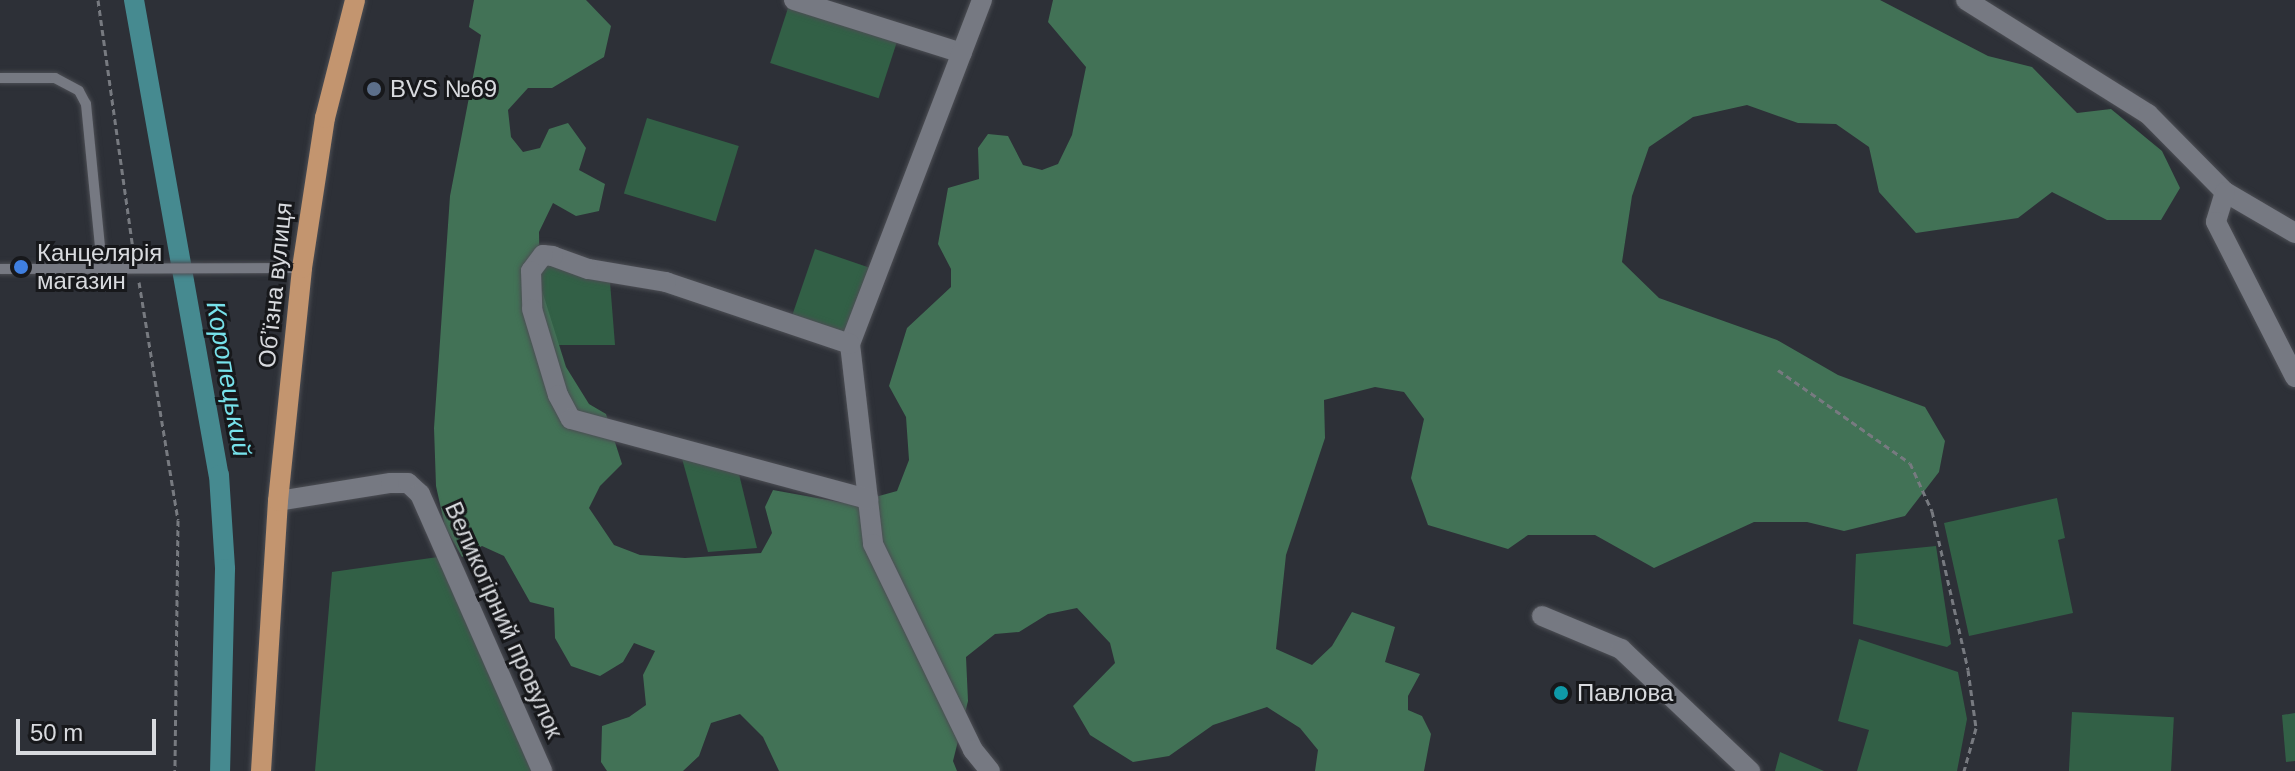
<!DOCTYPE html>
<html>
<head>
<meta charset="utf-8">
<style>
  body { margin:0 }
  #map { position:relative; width:2295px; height:771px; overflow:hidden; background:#2d3037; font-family:Helvetica,sans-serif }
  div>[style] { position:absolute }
  .green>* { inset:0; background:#326046; transform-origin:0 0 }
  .forest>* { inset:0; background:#427256 }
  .canal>* { height:20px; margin:-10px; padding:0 10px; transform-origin:10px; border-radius:10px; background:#468a90 }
  .path>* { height:3px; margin-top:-1.5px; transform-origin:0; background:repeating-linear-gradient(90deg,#777a80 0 6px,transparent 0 10px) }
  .roads { filter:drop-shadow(0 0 2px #4c4e54) drop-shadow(0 0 2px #4c4e54) }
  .lane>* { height:10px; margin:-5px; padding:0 5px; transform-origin:5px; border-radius:5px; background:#767982 }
  .street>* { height:20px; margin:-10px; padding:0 10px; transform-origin:10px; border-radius:10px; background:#767982 }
  .primary>* { height:20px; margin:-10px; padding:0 10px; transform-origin:10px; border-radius:10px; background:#c3956f }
  .dots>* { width:22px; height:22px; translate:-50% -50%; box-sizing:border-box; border:4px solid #17181b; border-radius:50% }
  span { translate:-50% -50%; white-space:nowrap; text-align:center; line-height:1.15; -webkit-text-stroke:6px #17181b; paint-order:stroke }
  .poi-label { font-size:24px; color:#d8dade }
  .left { translate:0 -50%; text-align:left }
  .street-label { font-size:24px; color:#d8dade }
  .water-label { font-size:26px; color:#77e2eb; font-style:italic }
  .scale { position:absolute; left:16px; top:719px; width:140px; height:36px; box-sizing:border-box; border:4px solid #d8dade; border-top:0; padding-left:10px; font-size:24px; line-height:28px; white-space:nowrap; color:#d8dade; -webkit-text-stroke:6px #17181b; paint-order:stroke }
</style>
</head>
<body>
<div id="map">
  <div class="green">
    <i style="left:789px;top:5px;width:114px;height:61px;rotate:18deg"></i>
    <i style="left:647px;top:118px;width:96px;height:79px;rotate:17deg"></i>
    <i style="left:815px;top:249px;width:57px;height:70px;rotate:19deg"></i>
    <i style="clip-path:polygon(549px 261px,610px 282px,615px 345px,549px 345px,536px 275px)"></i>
    <i style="clip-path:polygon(681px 455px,738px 470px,757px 548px,708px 552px)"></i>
    <i style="clip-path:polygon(2057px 498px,2065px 538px,2058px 540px,2073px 613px,1969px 636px,1944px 523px)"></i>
    <i style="clip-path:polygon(1936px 546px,1951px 644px,1947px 647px,1853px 624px,1856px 554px)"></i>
    <i style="clip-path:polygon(438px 557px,534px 771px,315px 771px,332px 572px)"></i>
    <i style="clip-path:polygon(1859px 639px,1958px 672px,1967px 719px,1957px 771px,1857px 771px,1869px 730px,1838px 721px)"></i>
    <i style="left:2072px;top:712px;width:102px;height:59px;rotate:3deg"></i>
    <i style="clip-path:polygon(2295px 713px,2295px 761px,2286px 762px,2282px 715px)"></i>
    <i style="clip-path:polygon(1780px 752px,1824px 771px,1775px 771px)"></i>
  </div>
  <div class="forest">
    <i style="clip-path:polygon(474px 0,586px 0,611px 26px,604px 57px,552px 88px,528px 88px,508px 110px,511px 137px,523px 152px,540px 148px,549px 129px,568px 123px,586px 148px,579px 170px,605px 184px,599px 211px,576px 216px,553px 203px,539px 232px,540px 284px,566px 367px,589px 404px,606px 414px,622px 464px,600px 486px,589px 508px,614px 545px,640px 555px,685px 558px,761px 553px,772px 533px,765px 507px,773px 490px,850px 504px,897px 491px,909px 460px,906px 417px,889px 386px,907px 328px,951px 287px,951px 269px,938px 244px,948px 188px,979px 179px,978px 148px,988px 134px,1008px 136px,1023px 165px,1042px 170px,1058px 164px,1072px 135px,1086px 67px,1048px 22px,1053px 0,1880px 0,1988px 56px,2032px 67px,2077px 113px,2111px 109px,2162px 151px,2180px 188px,2161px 220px,2107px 220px,2052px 192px,2018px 218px,1916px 233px,1879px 192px,1869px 147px,1836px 124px,1798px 123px,1747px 105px,1693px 117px,1649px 147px,1632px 196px,1622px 262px,1659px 298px,1777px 340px,1838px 375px,1925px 407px,1945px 441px,1939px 472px,1905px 516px,1844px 531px,1807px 522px,1754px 522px,1654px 568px,1595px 535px,1528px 535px,1508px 549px,1428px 525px,1411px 478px,1424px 419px,1404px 392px,1375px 387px,1324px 400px,1325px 438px,1286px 555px,1276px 649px,1312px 665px,1332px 646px,1352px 612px,1395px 627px,1385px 662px,1420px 674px,1408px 696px,1408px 710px,1422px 716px,1431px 734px,1424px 771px,1315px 771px,1318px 750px,1300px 728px,1267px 707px,1213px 725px,1169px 756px,1133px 762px,1090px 735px,1073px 706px,1115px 663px,1110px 643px,1077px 608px,1048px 614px,1019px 632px,995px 634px,966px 657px,968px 701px,953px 761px,957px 771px,779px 771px,763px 737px,740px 714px,711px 723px,699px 756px,683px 771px,607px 771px,601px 762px,602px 726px,629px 717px,646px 705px,643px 675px,655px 651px,634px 643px,623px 662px,600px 676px,571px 666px,555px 638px,554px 608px,530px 602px,504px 556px,482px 546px,462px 557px,445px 527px,436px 486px,434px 428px,450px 196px,481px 35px,469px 27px)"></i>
  </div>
  <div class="canal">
    <i style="left:134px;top:0;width:483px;rotate:79.9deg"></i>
    <i style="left:219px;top:475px;width:94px;rotate:86.3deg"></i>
    <i style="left:225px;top:569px;width:202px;rotate:91.4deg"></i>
  </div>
  <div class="path">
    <i style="left:98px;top:0;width:258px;rotate:82deg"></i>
    <i style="left:139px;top:282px;width:241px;rotate:80.7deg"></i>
    <i style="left:178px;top:520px;width:251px;rotate:90.7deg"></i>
    <i style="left:1778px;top:370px;width:161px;rotate:35.2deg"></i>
    <i style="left:1910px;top:463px;width:53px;rotate:65.4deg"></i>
    <i style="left:1932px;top:511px;width:163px;rotate:77.2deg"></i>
    <i style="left:1968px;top:670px;width:59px;rotate:82.1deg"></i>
    <i style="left:1976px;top:728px;width:45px;rotate:105.6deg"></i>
  </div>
  <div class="roads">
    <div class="lane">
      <i style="left:0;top:78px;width:55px"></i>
      <i style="left:55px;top:78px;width:27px;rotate:28deg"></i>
      <i style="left:79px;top:91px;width:15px;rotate:62deg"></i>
      <i style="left:86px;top:104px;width:163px;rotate:84.4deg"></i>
      <i style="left:0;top:269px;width:302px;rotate:-0.2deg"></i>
    </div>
    <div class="street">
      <i style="left:794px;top:0;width:176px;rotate:17.5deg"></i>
      <i style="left:982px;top:0;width:368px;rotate:111deg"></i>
      <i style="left:850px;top:344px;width:201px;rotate:83.4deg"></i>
      <i style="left:873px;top:544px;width:229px;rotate:64.1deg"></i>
      <i style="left:973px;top:750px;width:27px;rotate:51deg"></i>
      <i style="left:1966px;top:0;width:215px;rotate:32.1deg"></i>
      <i style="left:2148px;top:114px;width:110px;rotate:45.4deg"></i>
      <i style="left:2225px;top:192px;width:81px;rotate:30.4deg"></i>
      <i style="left:2225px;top:192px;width:31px;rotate:107deg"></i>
      <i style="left:2216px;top:222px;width:174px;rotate:63deg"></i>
      <i style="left:850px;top:344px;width:194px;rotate:-161.4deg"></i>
      <i style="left:666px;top:282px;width:79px;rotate:-170.5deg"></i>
      <i style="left:588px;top:269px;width:37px;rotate:-160deg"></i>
      <i style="left:553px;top:256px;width:10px;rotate:-174deg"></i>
      <i style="left:543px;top:255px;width:20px;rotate:127deg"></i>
      <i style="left:531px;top:271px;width:38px;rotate:88deg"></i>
      <i style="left:532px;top:309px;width:90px;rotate:73.2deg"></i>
      <i style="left:558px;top:395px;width:27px;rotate:62deg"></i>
      <i style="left:571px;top:419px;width:308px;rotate:15.1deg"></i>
      <i style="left:278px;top:501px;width:114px;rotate:-9.1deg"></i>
      <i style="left:391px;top:483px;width:17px"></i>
      <i style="left:408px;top:483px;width:16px;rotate:43deg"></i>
      <i style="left:420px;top:494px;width:303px;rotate:66.2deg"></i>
      <i style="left:1542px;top:616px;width:86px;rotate:22.7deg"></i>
      <i style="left:1621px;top:649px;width:178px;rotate:43.4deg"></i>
    </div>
    <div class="primary">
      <i style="left:261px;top:771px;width:271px;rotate:-86.4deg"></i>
      <i style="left:278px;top:501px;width:234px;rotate:-84.1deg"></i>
      <i style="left:302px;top:268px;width:152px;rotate:-81.3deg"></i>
      <i style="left:325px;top:118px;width:122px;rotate:-75.7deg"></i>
    </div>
  </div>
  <div class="dots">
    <i style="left:374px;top:89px;background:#5c6f8a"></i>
    <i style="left:21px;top:267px;background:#3f7fe0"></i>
    <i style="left:1561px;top:693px;background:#0f9aa8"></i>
  </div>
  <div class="poi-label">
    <span class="left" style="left:390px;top:89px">BVS №69</span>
    <span class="left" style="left:37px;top:267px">Канцелярія<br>магазин</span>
    <span class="left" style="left:1577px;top:693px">Павлова</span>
  </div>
  <div class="street-label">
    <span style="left:275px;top:285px;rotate:-84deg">Обʼїзна вулиця</span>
    <span style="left:504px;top:620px;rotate:66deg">Великогірний провулок</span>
  </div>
  <div class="water-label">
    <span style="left:228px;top:379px;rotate:80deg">Коропецький</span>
  </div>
  <div class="scale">50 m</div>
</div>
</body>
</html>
